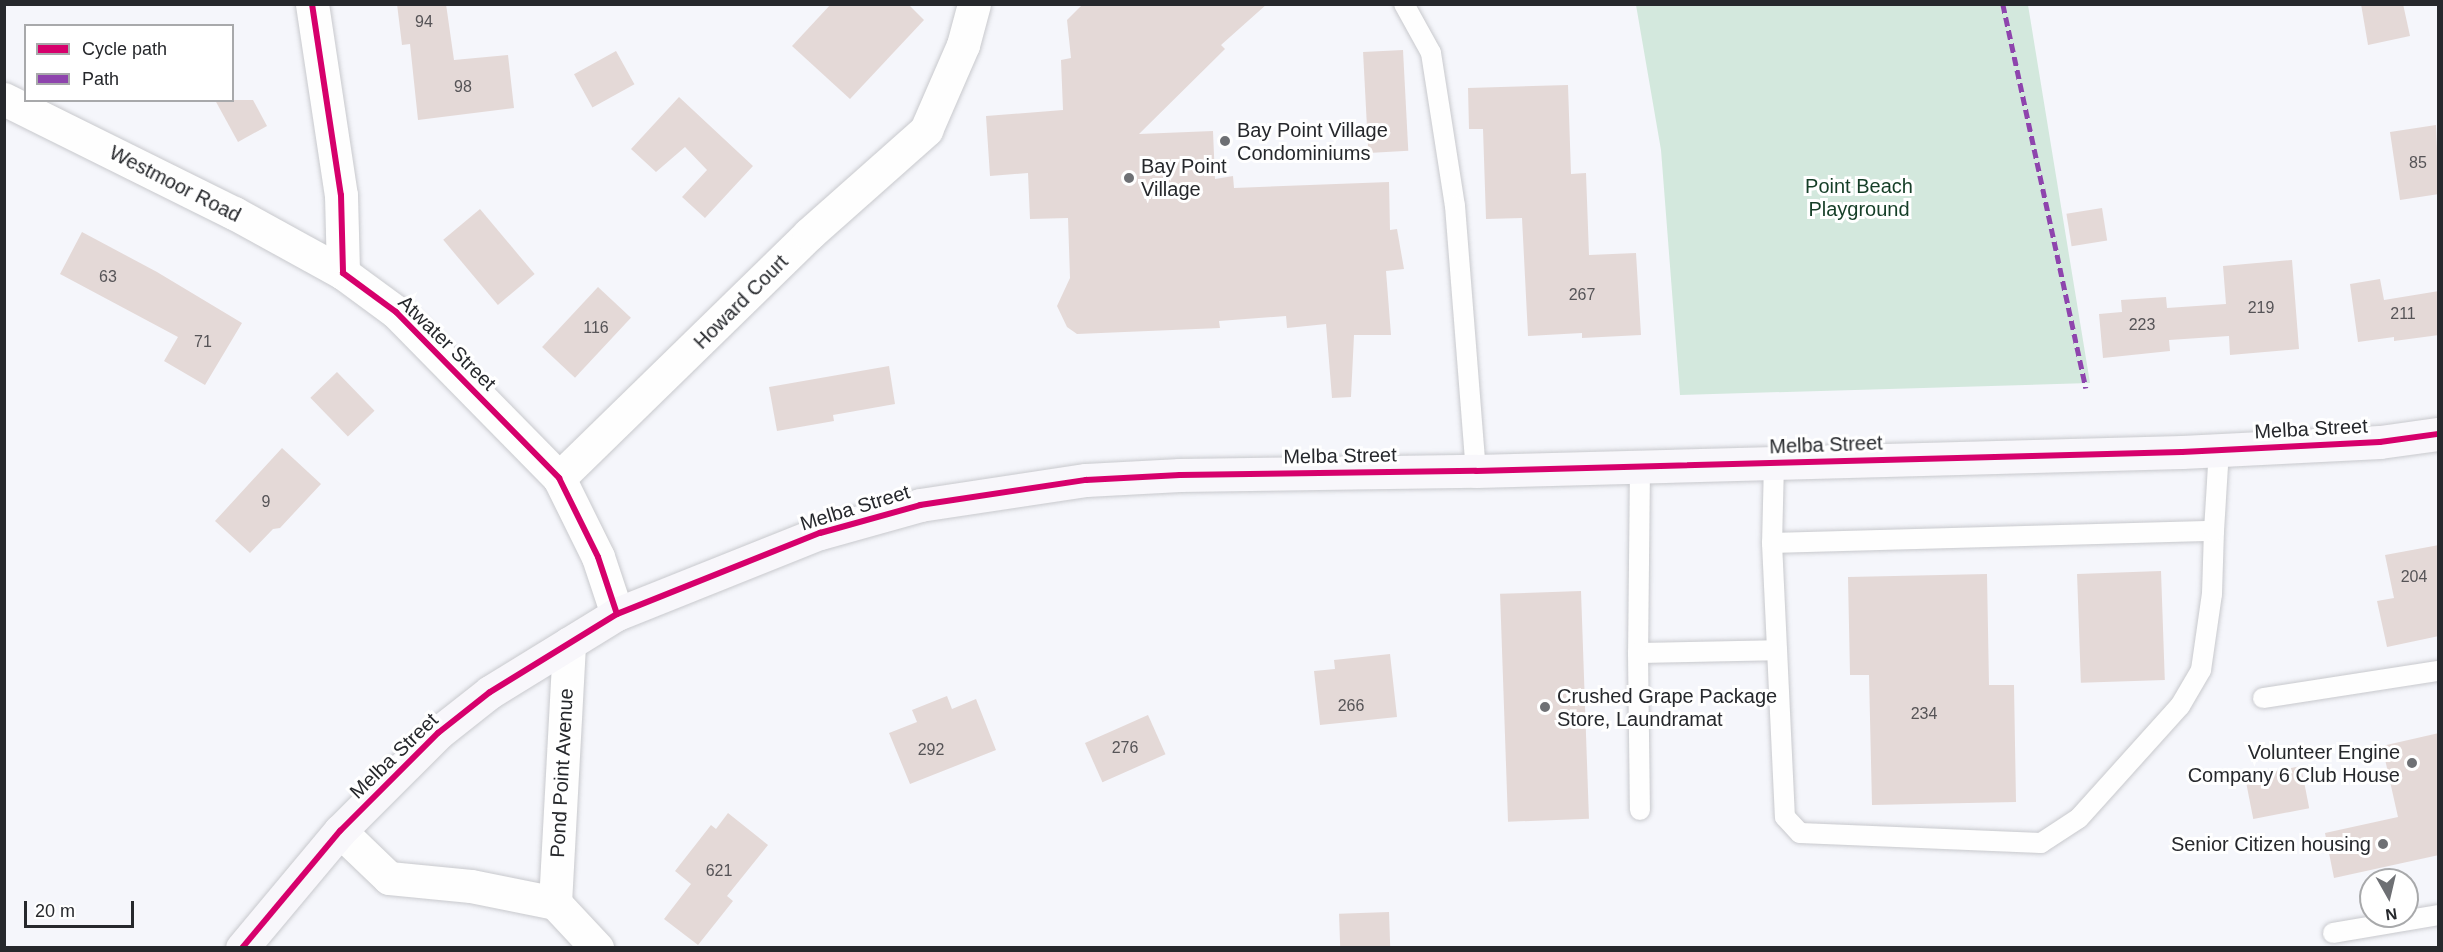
<!DOCTYPE html>
<html>
<head>
<meta charset="utf-8">
<style>
  body { margin:0 }
  #map { position:relative; width:2443px; height:952px; overflow:hidden; background:#f5f6fb; font-family:Helvetica,sans-serif }
  div>[style] { position:absolute }
  .green>* { inset:0; background:#d3e8dd }
  .building>* { inset:0; background:#e4d9d7; transform-origin:0 0 }
  .roads { filter:drop-shadow(0 0 2px #c8c9cd) drop-shadow(0 0 2px #c8c9cd) }
  .service>* { height:20px; margin:-10px; padding:0 10px; transform-origin:10px; border-radius:10px; background:#fefefe }
  .minor>* { height:33px; margin:-16.5px; padding:0 16.5px; transform-origin:16.5px; border-radius:16.5px; background:#fefefe }
  .secondary>* { height:33px; margin:-16.5px; padding:0 16.5px; transform-origin:16.5px; border-radius:16.5px; background:#f8f7fb }
  .quiet>* { height:4.5px; margin-top:-2.25px; transform-origin:0; background:repeating-linear-gradient(90deg,#8e44ad 0 9px,transparent 0 13.5px) }
  .cycleway>* { height:6px; margin:-3px; padding:0 3px; transform-origin:3px; border-radius:3px; background:#d6006c }
  .dots>* { width:16px; height:16px; translate:-50% -50%; box-sizing:border-box; border:3px solid #fff; border-radius:50% }
  span { translate:-50% -50%; white-space:nowrap; text-align:center; line-height:1.15; -webkit-text-stroke:6px #fff; paint-order:stroke }
  .number-label { font-size:16px; color:#565457 }
  .number-label span { -webkit-text-stroke-width:0 }
  .poi-label { font-size:20px; color:#26282c }
  .left { translate:0 -50%; text-align:left }
  .right { translate:-100% -50%; text-align:right }
  .street-label { font-size:20px; color:#26282c }
  .park-label { font-size:20px; color:#153e27 }
  .frame { position:absolute; inset:0; border:6px solid #26282c; pointer-events:none }
  .legend { position:absolute; left:24px; top:24px; width:210px; height:78px; box-sizing:border-box; background:#fff; border:2px solid #a8a9ab; margin:0; padding:8px 10px; list-style:none; font-size:18px; color:#26282c }
  .legend li { display:flex; align-items:center; gap:12px; height:30px }
  .legend b { width:30px; border:2px solid #a8a9ab }
  .north { position:absolute; left:2359px; top:868px; width:60px; height:60px; box-sizing:border-box; background:#fff; border:2px solid #a8a9ab; border-radius:50%; rotate:172deg; font-size:16px; font-weight:700; line-height:24px; text-align:center; color:#26282c }
  .north::after { content:''; display:block; margin:auto; width:21px; height:27px; background:#6e7074; clip-path:polygon(50% 0,100% 100%,50% 72%,0 100%) }
  .scale { position:absolute; left:24px; top:901px; width:110px; height:27px; box-sizing:border-box; border:3px solid #26282c; border-top:0; padding-left:8px; font-size:18px; line-height:21px; white-space:nowrap; color:#26282c; -webkit-text-stroke:4px #fff; paint-order:stroke }
</style>
</head>
<body>
<div id="map">
  <div class="green">
    <i style="clip-path:polygon(1636px 5px,2028px 5px,2090px 383px,1680px 395px,1661px 150px)"></i>
  </div>
  <div class="building">
    <i style="clip-path:polygon(397px 4px,446px 4px,454px 60px,508px 55px,514px 108px,418px 120px,410px 44px,402px 45px)"></i>
    <i style="clip-path:polygon(831px 4px,908px 4px,924px 20px,850px 99px,792px 46px)"></i>
    <i style="clip-path:polygon(1083px 4px,1267px 4px,1221px 45px,1225px 49px,1139px 134px,1213px 131px,1215px 179px,1233px 176px,1234px 188px,1389px 182px,1390px 230px,1397px 229px,1404px 269px,1386px 271px,1391px 335px,1354px 335px,1351px 397px,1332px 398px,1326px 324px,1287px 328px,1286px 316px,1219px 321px,1220px 328px,1077px 334px,1067px 327px,1057px 306px,1070px 278px,1068px 218px,1030px 219px,1028px 173px,990px 176px,986px 116px,1063px 110px,1061px 60px,1071px 58px,1067px 20px)"></i>
    <i style="clip-path:polygon(2361px 4px,2403px 4px,2410px 36px,2368px 45px)"></i>
    <i style="left:1403px;top:50px;width:101px;height:40px;rotate:87deg"></i>
    <i style="left:616px;top:51px;width:38px;height:48px;rotate:61deg"></i>
    <i style="clip-path:polygon(1568px 85px,1571px 174px,1586px 173px,1589px 255px,1636px 253px,1641px 335px,1582px 338px,1582px 333px,1528px 336px,1522px 218px,1486px 219px,1483px 129px,1469px 129px,1468px 88px)"></i>
    <i style="clip-path:polygon(679px 97px,753px 166px,705px 218px,682px 197px,707px 170px,685px 147px,656px 172px,631px 149px)"></i>
    <i style="clip-path:polygon(215px 100px,253px 100px,267px 126px,238px 142px)"></i>
    <i style="clip-path:polygon(2436px 125px,2439px 194px,2400px 200px,2390px 132px)"></i>
    <i style="left:2102px;top:208px;width:33px;height:36px;rotate:81deg"></i>
    <i style="left:480px;top:209px;width:85px;height:48px;rotate:50deg"></i>
    <i style="clip-path:polygon(82px 232px,157px 272px,242px 323px,205px 385px,164px 361px,178px 337px,60px 274px)"></i>
    <i style="clip-path:polygon(2292px 260px,2299px 349px,2230px 355px,2229px 336px,2169px 340px,2170px 351px,2103px 358px,2099px 314px,2122px 312px,2121px 300px,2166px 297px,2167px 308px,2226px 304px,2223px 266px)"></i>
    <i style="clip-path:polygon(2380px 279px,2384px 300px,2439px 291px,2439px 335px,2394px 341px,2394px 337px,2358px 342px,2350px 284px)"></i>
    <i style="left:598px;top:287px;width:45px;height:82px;rotate:43deg"></i>
    <i style="clip-path:polygon(889px 366px,895px 404px,833px 415px,834px 421px,777px 431px,769px 387px)"></i>
    <i style="left:337px;top:372px;width:54px;height:37px;rotate:46deg"></i>
    <i style="clip-path:polygon(282px 448px,321px 484px,280px 528px,273px 529px,250px 553px,215px 521px)"></i>
    <i style="clip-path:polygon(2439px 545px,2439px 636px,2387px 647px,2377px 601px,2394px 598px,2385px 555px)"></i>
    <i style="left:2161px;top:571px;width:109px;height:84px;rotate:88deg"></i>
    <i style="clip-path:polygon(1987px 574px,1989px 685px,2014px 685px,2016px 802px,1872px 805px,1869px 675px,1850px 675px,1848px 577px)"></i>
    <i style="left:1581px;top:591px;width:228px;height:81px;rotate:88deg"></i>
    <i style="clip-path:polygon(1390px 654px,1397px 717px,1320px 725px,1314px 671px,1335px 669px,1334px 660px)"></i>
    <i style="clip-path:polygon(947px 696px,952px 709px,976px 699px,996px 750px,910px 784px,889px 733px,917px 722px,912px 710px)"></i>
    <i style="left:1148px;top:715px;width:43px;height:69px;rotate:66deg"></i>
    <i style="clip-path:polygon(2439px 733px,2439px 855px,2334px 878px,2325px 833px,2398px 817px,2382px 746px)"></i>
    <i style="left:2301px;top:766px;width:43px;height:57px;rotate:79deg"></i>
    <i style="clip-path:polygon(728px 813px,768px 845px,727px 896px,733px 901px,698px 945px,664px 919px,691px 884px,675px 871px,711px 825px,716px 829px)"></i>
    <i style="left:1389px;top:912px;width:36px;height:50px;rotate:88deg"></i>
  </div>
  <div class="roads">
    <div class="service">
      <i style="left:1404px;top:4px;width:56px;rotate:61.1deg"></i>
      <i style="left:1431px;top:53px;width:155px;rotate:81.1deg"></i>
      <i style="left:1455px;top:206px;width:266px;rotate:85.5deg"></i>
      <i style="left:1774px;top:463px;width:80px;rotate:91.4deg"></i>
      <i style="left:1772px;top:543px;width:274px;rotate:87.3deg"></i>
      <i style="left:1785px;top:817px;width:22px;rotate:47deg"></i>
      <i style="left:1800px;top:833px;width:241px;rotate:2.4deg"></i>
      <i style="left:2041px;top:843px;width:45px;rotate:-33.3deg"></i>
      <i style="left:2079px;top:818px;width:151px;rotate:-48deg"></i>
      <i style="left:2180px;top:706px;width:42px;rotate:-59.7deg"></i>
      <i style="left:2201px;top:670px;width:77px;rotate:-81.8deg"></i>
      <i style="left:2212px;top:594px;width:63px;rotate:-88.2deg"></i>
      <i style="left:1640px;top:467px;width:186px;rotate:90.6deg"></i>
      <i style="left:1638px;top:653px;width:139px;rotate:-1.2deg"></i>
      <i style="left:1772px;top:543px;width:442px;rotate:-1.6deg"></i>
      <i style="left:2214px;top:531px;width:81px;rotate:-86.5deg"></i>
      <i style="left:1638px;top:653px;width:157px;rotate:89.3deg"></i>
      <i style="left:2263px;top:698px;width:177px;rotate:-8.8deg"></i>
      <i style="left:2333px;top:933px;width:107px;rotate:-9.7deg"></i>
    </div>
    <div class="minor">
      <i style="left:312px;top:4px;width:193px;rotate:81.4deg"></i>
      <i style="left:341px;top:195px;width:78px;rotate:88.5deg"></i>
      <i style="left:343px;top:273px;width:66px;rotate:36.3deg"></i>
      <i style="left:396px;top:312px;width:233px;rotate:45.5deg"></i>
      <i style="left:559px;top:478px;width:88px;rotate:63.7deg"></i>
      <i style="left:598px;top:557px;width:60px;rotate:71.6deg"></i>
      <i style="left:4px;top:99px;width:257px;rotate:26.4deg"></i>
      <i style="left:234px;top:213px;width:124px;rotate:28.8deg"></i>
      <i style="left:559px;top:478px;width:349px;rotate:-44.3deg"></i>
      <i style="left:809px;top:234px;width:157px;rotate:-41.6deg"></i>
      <i style="left:926px;top:130px;width:93px;rotate:-66.5deg"></i>
      <i style="left:963px;top:45px;width:42px;rotate:-75deg"></i>
      <i style="left:340px;top:831px;width:68px;rotate:43.8deg"></i>
      <i style="left:389px;top:878px;width:82px;rotate:5.6deg"></i>
      <i style="left:471px;top:886px;width:86px;rotate:11.4deg"></i>
      <i style="left:555px;top:903px;width:62px;rotate:47deg"></i>
      <i style="left:555px;top:903px;width:260px;rotate:-86.9deg"></i>
    </div>
    <div class="secondary">
      <i style="left:242px;top:948px;width:153px;rotate:-50.1deg"></i>
      <i style="left:340px;top:831px;width:139px;rotate:-45deg"></i>
      <i style="left:438px;top:733px;width:66px;rotate:-38.3deg"></i>
      <i style="left:490px;top:692px;width:149px;rotate:-31.6deg"></i>
      <i style="left:617px;top:614px;width:219px;rotate:-21.8deg"></i>
      <i style="left:820px;top:533px;width:104px;rotate:-15.6deg"></i>
      <i style="left:920px;top:505px;width:168px;rotate:-8.6deg"></i>
      <i style="left:1086px;top:480px;width:94px;rotate:-3deg"></i>
      <i style="left:1180px;top:475px;width:296px;rotate:-0.8deg"></i>
      <i style="left:1476px;top:471px;width:706px;rotate:-1.54deg"></i>
      <i style="left:2182px;top:452px;width:198px;rotate:-2.9deg"></i>
      <i style="left:2380px;top:442px;width:59px;rotate:-7.9deg"></i>
    </div>
  </div>
  <div class="quiet">
    <i style="left:2003px;top:4px;width:393px;rotate:77.8deg"></i>
  </div>
  <div class="cycleway">
    <i style="left:312px;top:4px;width:193px;rotate:81.4deg"></i>
    <i style="left:341px;top:195px;width:78px;rotate:88.5deg"></i>
    <i style="left:343px;top:273px;width:66px;rotate:36.3deg"></i>
    <i style="left:396px;top:312px;width:233px;rotate:45.5deg"></i>
    <i style="left:559px;top:478px;width:88px;rotate:63.7deg"></i>
    <i style="left:598px;top:557px;width:60px;rotate:71.6deg"></i>
    <i style="left:242px;top:948px;width:153px;rotate:-50.1deg"></i>
    <i style="left:340px;top:831px;width:139px;rotate:-45deg"></i>
    <i style="left:438px;top:733px;width:66px;rotate:-38.3deg"></i>
    <i style="left:490px;top:692px;width:149px;rotate:-31.6deg"></i>
    <i style="left:617px;top:614px;width:219px;rotate:-21.8deg"></i>
    <i style="left:820px;top:533px;width:104px;rotate:-15.6deg"></i>
    <i style="left:920px;top:505px;width:168px;rotate:-8.6deg"></i>
    <i style="left:1086px;top:480px;width:94px;rotate:-3deg"></i>
    <i style="left:1180px;top:475px;width:296px;rotate:-0.8deg"></i>
    <i style="left:1476px;top:471px;width:706px;rotate:-1.54deg"></i>
    <i style="left:2182px;top:452px;width:198px;rotate:-2.9deg"></i>
    <i style="left:2380px;top:442px;width:59px;rotate:-7.9deg"></i>
  </div>
  <div class="dots">
    <i style="left:1225px;top:141px;background:#6e7074"></i>
    <i style="left:1129px;top:178px;background:#6e7074"></i>
    <i style="left:1545px;top:707px;background:#6e7074"></i>
    <i style="left:2412px;top:763px;background:#6e7074"></i>
    <i style="left:2383px;top:844px;background:#6e7074"></i>
  </div>
  <div class="number-label">
    <span style="left:424px;top:22px">94</span>
    <span style="left:463px;top:87px">98</span>
    <span style="left:2418px;top:163px">85</span>
    <span style="left:108px;top:277px">63</span>
    <span style="left:1582px;top:295px">267</span>
    <span style="left:2261px;top:308px">219</span>
    <span style="left:2403px;top:314px">211</span>
    <span style="left:2142px;top:325px">223</span>
    <span style="left:596px;top:328px">116</span>
    <span style="left:203px;top:342px">71</span>
    <span style="left:266px;top:502px">9</span>
    <span style="left:2414px;top:577px">204</span>
    <span style="left:1351px;top:706px">266</span>
    <span style="left:1924px;top:714px">234</span>
    <span style="left:1125px;top:748px">276</span>
    <span style="left:931px;top:750px">292</span>
    <span style="left:719px;top:871px">621</span>
  </div>
  <div class="poi-label">
    <span class="left" style="left:1237px;top:142px">Bay Point Village<br>Condominiums</span>
    <span class="left" style="left:1141px;top:178px">Bay Point<br>Village</span>
    <span class="left" style="left:1557px;top:708px">Crushed Grape Package<br>Store, Laundramat</span>
    <span class="right" style="left:2400px;top:764px">Volunteer Engine<br>Company 6 Club House</span>
    <span class="right" style="left:2371px;top:844px">Senior Citizen housing</span>
  </div>
  <div class="street-label">
    <span style="left:175px;top:184px;rotate:27deg">Westmoor Road</span>
    <span style="left:741px;top:302px;rotate:-45deg">Howard Court</span>
    <span style="left:447px;top:343px;rotate:44deg">Atwater Street</span>
    <span style="left:2311px;top:429px;rotate:-3deg">Melba Street</span>
    <span style="left:1826px;top:445px;rotate:-2deg">Melba Street</span>
    <span style="left:1340px;top:456px;rotate:-1deg">Melba Street</span>
    <span style="left:855px;top:508px;rotate:-17deg">Melba Street</span>
    <span style="left:394px;top:756px;rotate:-44deg">Melba Street</span>
    <span style="left:562px;top:773px;rotate:-87deg">Pond Point Avenue</span>
  </div>
  <div class="park-label">
    <span style="left:1859px;top:198px">Point Beach<br>Playground</span>
  </div>
  <div class="frame"></div>
  <ul class="legend">
  <li><b style="height:8px;background:#d6006c"></b>Cycle path</li>
  <li><b style="height:8px;background:#8e44ad"></b>Path</li>
  </ul>
  <div class="north">N</div>
  <div class="scale">20 m</div>
</div>
</body>
</html>
